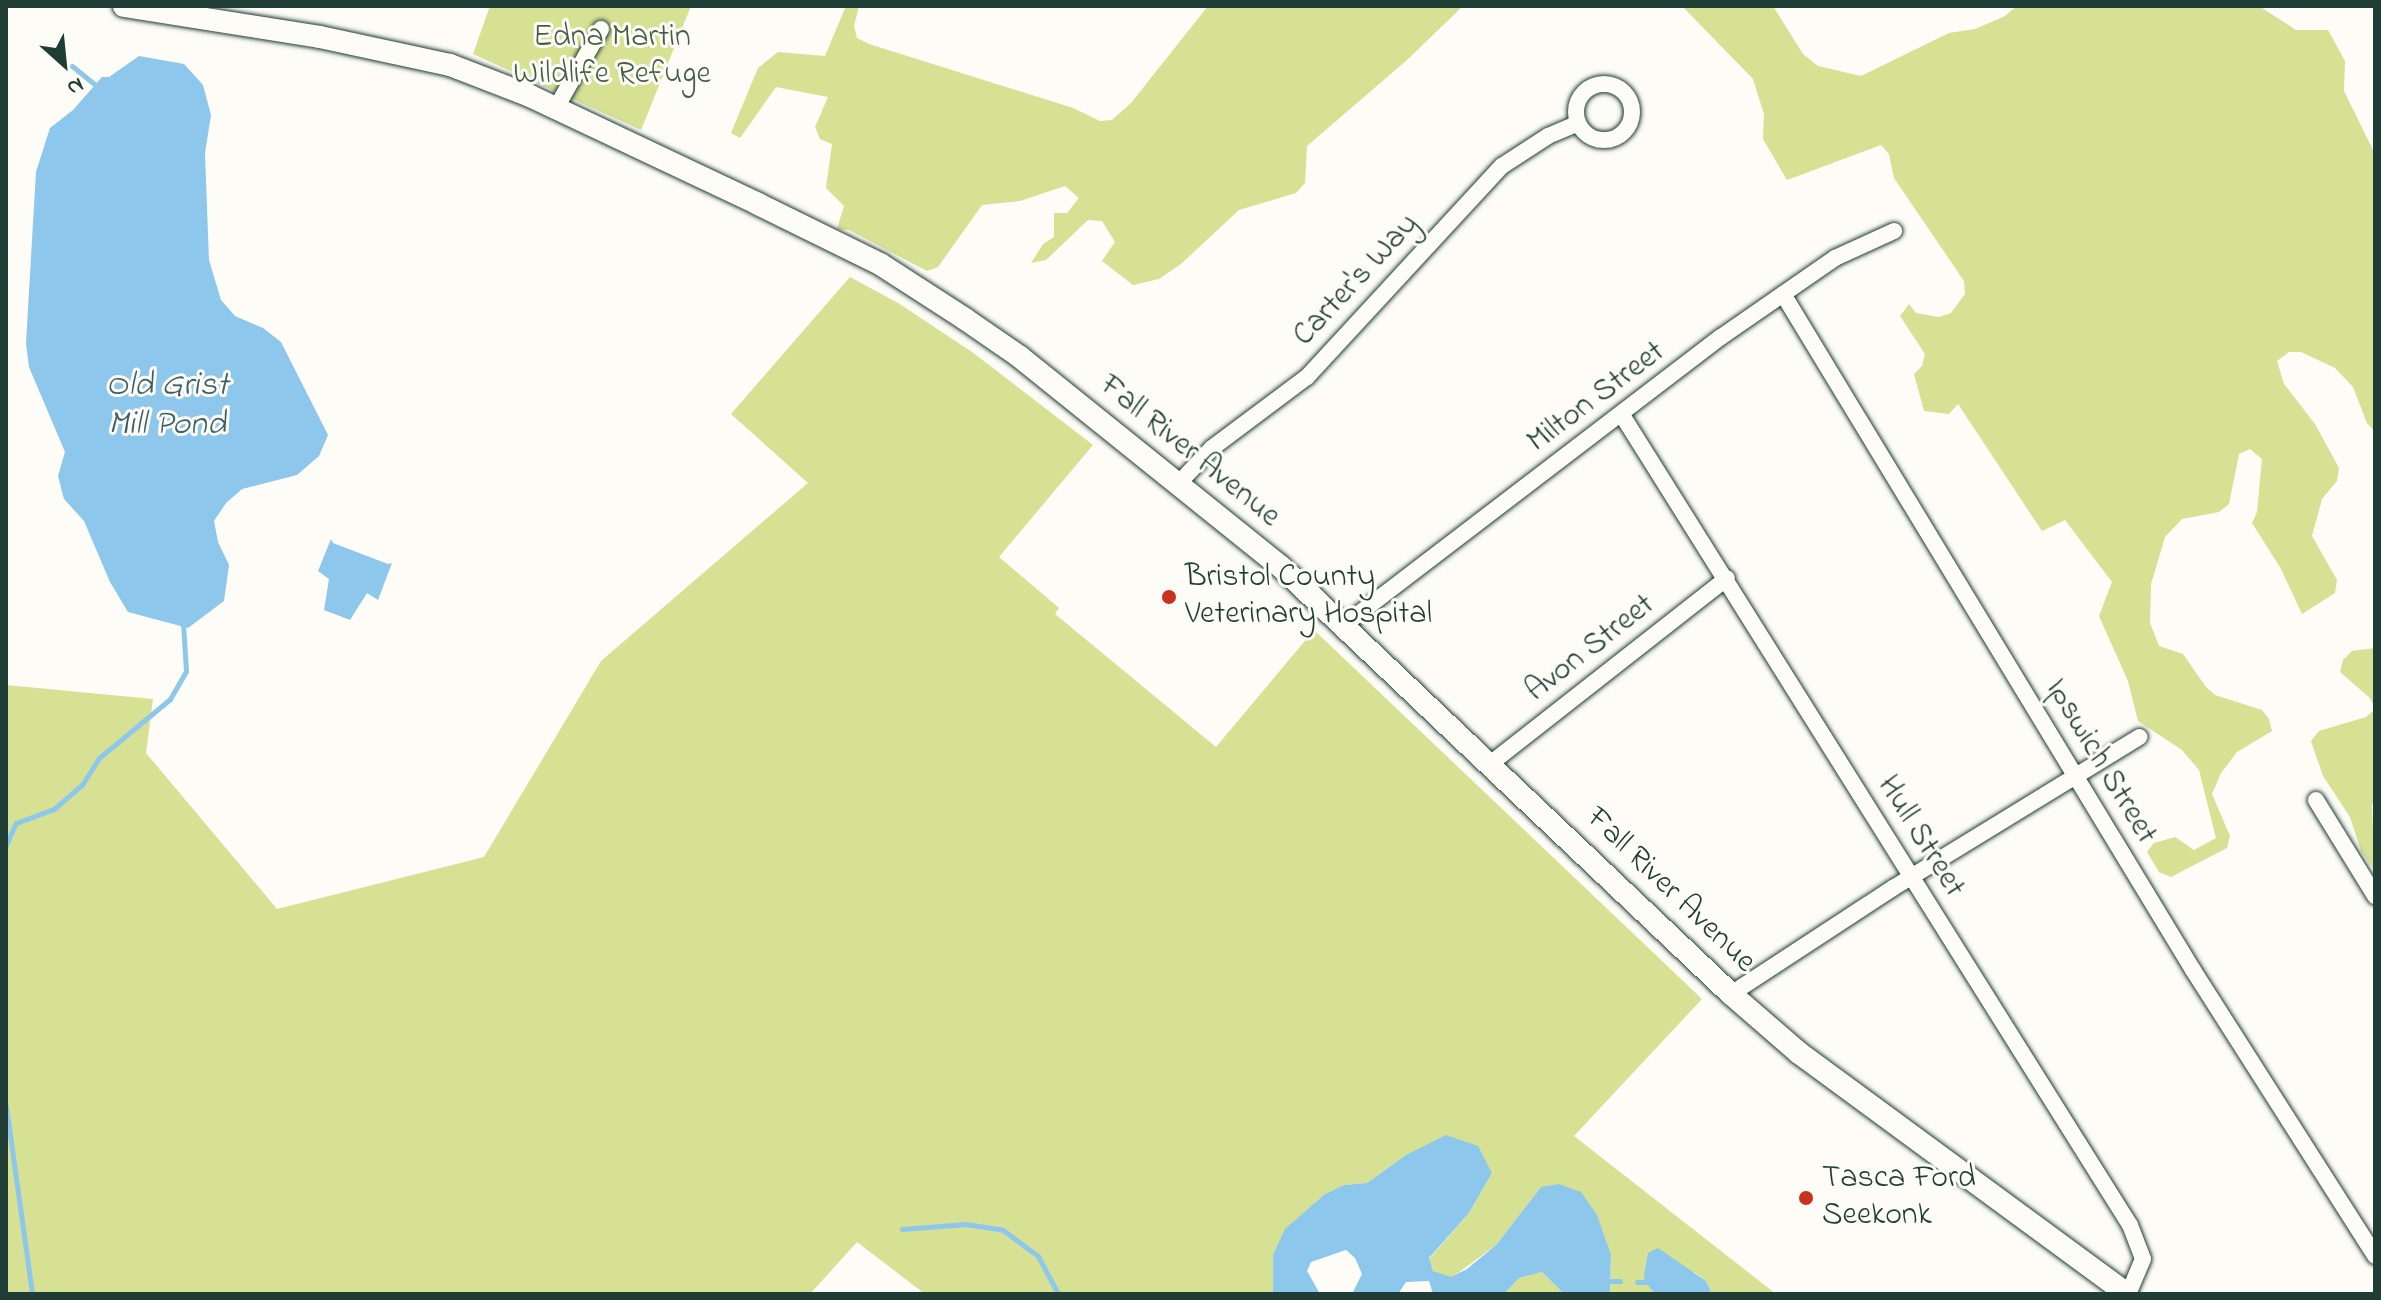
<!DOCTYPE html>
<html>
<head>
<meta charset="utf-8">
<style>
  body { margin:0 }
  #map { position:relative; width:2381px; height:1300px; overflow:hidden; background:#fdfcf7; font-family:"Indie Flower",sans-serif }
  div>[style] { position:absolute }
  .green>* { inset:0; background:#d6e194 }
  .water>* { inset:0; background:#8dc7ec }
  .stream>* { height:5px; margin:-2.5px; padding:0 2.5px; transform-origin:2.5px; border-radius:2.5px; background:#8dc7ec }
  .roads { filter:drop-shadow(0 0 2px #1f3d34) drop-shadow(0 0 2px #1f3d34) }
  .street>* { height:16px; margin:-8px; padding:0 8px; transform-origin:8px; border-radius:8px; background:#fdfcf7 }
  .street>.ring { margin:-8px; padding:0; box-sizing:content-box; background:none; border:16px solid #fdfcf7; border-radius:50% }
  .secondary>* { height:22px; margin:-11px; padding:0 11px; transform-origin:11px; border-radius:11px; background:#fdfcf7 }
  .dots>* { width:22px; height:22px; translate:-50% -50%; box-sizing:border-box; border:4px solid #fdfcf7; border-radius:50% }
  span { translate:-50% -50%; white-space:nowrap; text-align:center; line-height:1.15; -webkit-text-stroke:6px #fdfcf7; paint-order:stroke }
  .park-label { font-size:32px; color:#445e47 }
  .street-label { font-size:32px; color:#1f3d34 }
  .poi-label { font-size:32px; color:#1f3d34 }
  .left { translate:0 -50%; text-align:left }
  .water-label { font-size:34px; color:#3a6062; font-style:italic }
  .frame { position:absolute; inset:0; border:8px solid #1f3d34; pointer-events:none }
  .north { position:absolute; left:24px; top:24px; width:80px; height:80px; -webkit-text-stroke:6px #fdfcf7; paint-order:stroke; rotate:153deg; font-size:22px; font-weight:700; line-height:32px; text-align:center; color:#1f3d34 }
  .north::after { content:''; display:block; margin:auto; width:28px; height:36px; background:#1f3d34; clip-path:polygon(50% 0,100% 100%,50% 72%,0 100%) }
</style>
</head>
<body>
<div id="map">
  <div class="green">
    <i style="clip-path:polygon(490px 6px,691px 6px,641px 130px,473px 54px)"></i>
    <i style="clip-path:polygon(846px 6px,859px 6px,854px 26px,857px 38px,869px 44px,1073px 108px,1100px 121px,1112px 120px,1131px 103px,1208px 6px,1463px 6px,1407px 60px,1307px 146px,1305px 183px,1296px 193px,1239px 210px,1181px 264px,1159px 279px,1133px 285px,1102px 261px,1115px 242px,1102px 221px,1088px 220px,1046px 260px,1031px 263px,1043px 244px,1054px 237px,1054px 213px,1067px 213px,1079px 198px,1065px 186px,1020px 201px,982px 205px,938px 267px,927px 271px,849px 230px,837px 229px,844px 206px,826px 188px,832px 144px,820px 139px,815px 127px,828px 97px,776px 87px,740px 138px,731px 133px,758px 68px,778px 52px,825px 56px)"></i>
    <i style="clip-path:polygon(1682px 6px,1773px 6px,1803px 54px,1818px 66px,1861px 76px,1949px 33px,1975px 29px,2005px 16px,2017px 6px,2259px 6px,2296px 30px,2328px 30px,2345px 61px,2344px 91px,2375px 154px,2375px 432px,2367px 423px,2353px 387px,2335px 368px,2301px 352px,2289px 352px,2277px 361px,2284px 384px,2315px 424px,2339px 468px,2337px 481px,2322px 499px,2312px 536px,2337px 580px,2335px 593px,2302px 614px,2281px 569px,2252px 523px,2257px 512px,2262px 459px,2250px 449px,2239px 454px,2229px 504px,2219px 512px,2182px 519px,2165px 537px,2151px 584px,2150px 623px,2159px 646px,2183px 654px,2206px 687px,2215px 695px,2262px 710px,2269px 719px,2272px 731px,2237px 752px,2221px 773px,2212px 794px,2230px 836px,2227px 848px,2171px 877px,2159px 872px,2147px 852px,2154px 843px,2175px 837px,2194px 850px,2216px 838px,2199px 770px,2182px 750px,2138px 721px,2128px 681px,2099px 616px,2112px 582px,2065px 520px,2042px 531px,1958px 404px,1949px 414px,1924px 411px,1914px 374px,1922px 366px,1925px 354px,1900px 316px,1909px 304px,1916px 313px,1939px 317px,1951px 313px,1965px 294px,1964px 281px,1894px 178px,1889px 154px,1881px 145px,1787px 180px,1763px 139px,1764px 114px,1753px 79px)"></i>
    <i style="clip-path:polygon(850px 277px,898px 303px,972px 352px,1093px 445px,999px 557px,1059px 608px,1055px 614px,1216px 747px,1314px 630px,1702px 999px,1574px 1136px,1776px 1294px,1712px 1294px,1706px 1281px,1694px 1272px,1645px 1282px,1655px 1294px,1610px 1294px,1611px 1255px,1541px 1187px,1496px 1245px,1451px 1278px,1433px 1271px,1429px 1259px,1469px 1213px,1492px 1173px,1406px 1155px,1367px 1183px,1344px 1185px,1325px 1194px,1286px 1229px,1273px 1255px,1273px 1294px,925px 1294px,857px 1242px,810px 1294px,6px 1294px,6px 685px,153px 699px,146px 753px,277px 909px,484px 857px,601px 661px,808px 483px,731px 414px)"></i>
    <i style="clip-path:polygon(2375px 648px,2375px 709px,2370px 698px,2340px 672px,2343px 660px,2352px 651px)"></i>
    <i style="clip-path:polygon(2375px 709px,2375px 792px,2372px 807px,2375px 871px,2361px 851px,2350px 817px,2323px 776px,2311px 741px,2319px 731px,2366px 717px)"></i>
    <i style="clip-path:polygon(1542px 1272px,1564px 1294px,1504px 1294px,1519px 1278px)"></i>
  </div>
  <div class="water">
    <i style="clip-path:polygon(139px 56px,184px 64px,203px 85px,211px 115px,205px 153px,209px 260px,221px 300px,235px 316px,263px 328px,281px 342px,328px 435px,319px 456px,297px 475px,242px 489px,226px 503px,214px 521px,218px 542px,229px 565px,224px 601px,188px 628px,128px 612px,110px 582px,84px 521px,64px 499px,58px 476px,65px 452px,29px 367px,26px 343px,36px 172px,50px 128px,73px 110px,102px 77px,109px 77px)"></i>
    <i style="clip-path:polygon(331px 539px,333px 543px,388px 564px,392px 563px,378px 600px,367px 593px,350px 620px,324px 610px,329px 579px,318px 571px)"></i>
    <i style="clip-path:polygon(1446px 1135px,1478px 1146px,1492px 1173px,1469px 1213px,1429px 1258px,1433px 1271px,1451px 1277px,1467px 1269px,1496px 1245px,1541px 1187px,1559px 1184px,1581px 1192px,1597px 1215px,1611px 1255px,1610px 1294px,1564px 1294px,1542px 1272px,1519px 1278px,1504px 1294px,1433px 1294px,1429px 1281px,1406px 1282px,1398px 1294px,1352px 1294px,1362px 1274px,1355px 1258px,1346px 1250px,1311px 1262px,1307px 1271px,1320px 1294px,1273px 1294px,1273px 1255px,1285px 1229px,1325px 1194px,1344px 1185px,1367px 1183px,1406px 1155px)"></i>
    <i style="clip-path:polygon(1658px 1248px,1706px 1281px,1712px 1294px,1655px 1294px,1645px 1282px,1644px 1275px,1648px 1253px)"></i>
  </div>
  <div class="stream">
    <i style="left:72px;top:66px;width:35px;rotate:39deg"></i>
    <i style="left:6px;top:845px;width:24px;rotate:-66deg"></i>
    <i style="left:16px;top:823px;width:40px;rotate:-20.2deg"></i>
    <i style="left:54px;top:809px;width:37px;rotate:-41deg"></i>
    <i style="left:82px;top:785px;width:32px;rotate:-58deg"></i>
    <i style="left:99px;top:758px;width:92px;rotate:-39.7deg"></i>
    <i style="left:170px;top:699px;width:32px;rotate:-60deg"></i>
    <i style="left:186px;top:671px;width:48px;rotate:-93.6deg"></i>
    <i style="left:6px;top:1106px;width:190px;rotate:82.1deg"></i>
    <i style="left:902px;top:1229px;width:64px;rotate:-4.5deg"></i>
    <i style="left:966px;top:1224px;width:37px;rotate:9deg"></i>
    <i style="left:1003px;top:1230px;width:44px;rotate:36.6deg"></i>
    <i style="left:1038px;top:1256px;width:43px;rotate:62.2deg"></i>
    <i style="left:1610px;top:1281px;width:10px"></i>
    <i style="left:1637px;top:1282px;width:8px"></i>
  </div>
  <div class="roads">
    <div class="street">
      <i class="ring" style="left:1576px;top:84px;width:40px;height:40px"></i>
      <i style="left:556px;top:108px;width:91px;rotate:-60.3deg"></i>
      <i style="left:1783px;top:294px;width:791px;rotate:58.76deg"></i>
      <i style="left:2193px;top:970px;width:339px;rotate:57.5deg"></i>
      <i style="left:1622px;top:415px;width:956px;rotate:57.91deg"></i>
      <i style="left:2130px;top:1225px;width:36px;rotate:69deg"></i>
      <i style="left:2143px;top:1259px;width:38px;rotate:113deg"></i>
      <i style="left:1179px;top:483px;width:48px;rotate:-46.7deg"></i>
      <i style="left:1212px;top:448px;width:119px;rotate:-36.8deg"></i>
      <i style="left:1307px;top:377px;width:287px;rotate:-47.3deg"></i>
      <i style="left:1502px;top:166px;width:55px;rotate:-33.1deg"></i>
      <i style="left:1548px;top:136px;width:33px;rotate:-23deg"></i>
      <i style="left:1344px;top:625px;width:474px;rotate:-37.4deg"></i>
      <i style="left:1721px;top:337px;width:139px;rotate:-34.7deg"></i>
      <i style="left:1835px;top:258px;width:65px;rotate:-24.6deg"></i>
      <i style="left:1490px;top:764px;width:301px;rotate:-38.1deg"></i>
      <i style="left:2316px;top:800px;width:113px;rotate:58.4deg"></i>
      <i style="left:1731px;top:994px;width:194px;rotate:-33.2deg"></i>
      <i style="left:1893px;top:888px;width:289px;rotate:-31.5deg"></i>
    </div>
    <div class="secondary">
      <i style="left:124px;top:6px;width:198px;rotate:9deg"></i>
      <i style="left:320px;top:37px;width:133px;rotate:12.2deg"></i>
      <i style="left:450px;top:65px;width:86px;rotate:21.2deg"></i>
      <i style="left:530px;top:96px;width:252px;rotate:25.3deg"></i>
      <i style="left:758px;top:204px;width:136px;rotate:26.2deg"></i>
      <i style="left:880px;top:264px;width:101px;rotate:32.9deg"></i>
      <i style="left:965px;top:319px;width:67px;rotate:34.6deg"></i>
      <i style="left:1020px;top:357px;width:335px;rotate:38.8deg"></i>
      <i style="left:1281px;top:567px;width:620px;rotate:43.5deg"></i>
      <i style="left:1731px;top:994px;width:90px;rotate:40.9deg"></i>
      <i style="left:1799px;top:1053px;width:407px;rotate:36.3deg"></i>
    </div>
  </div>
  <div class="dots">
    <i style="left:1169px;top:597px;background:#c8321e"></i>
    <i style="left:1806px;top:1198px;background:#c8321e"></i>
  </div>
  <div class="park-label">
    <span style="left:612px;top:57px">Edna Martin<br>Wildlife Refuge</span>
  </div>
  <div class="street-label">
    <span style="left:1357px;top:281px;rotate:-47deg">Carter's Way</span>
    <span style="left:1597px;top:398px;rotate:-37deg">Milton Street</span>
    <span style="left:1189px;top:452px;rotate:39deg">Fall River Avenue</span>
    <span style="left:1591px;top:649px;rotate:-38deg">Avon Street</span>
    <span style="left:2100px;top:762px;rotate:59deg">Ipswich Street</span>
    <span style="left:1920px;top:837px;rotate:58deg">Hull Street</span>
    <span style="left:1670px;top:891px;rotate:44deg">Fall River Avenue</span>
  </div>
  <div class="poi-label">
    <span class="left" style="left:1185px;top:597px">Bristol County<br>Veterinary Hospital</span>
    <span class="left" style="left:1822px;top:1198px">Tasca Ford<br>Seekonk</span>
  </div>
  <div class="water-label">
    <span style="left:167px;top:406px">Old Grist<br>Mill Pond</span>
  </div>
  <div class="frame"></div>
  <div class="north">N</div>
</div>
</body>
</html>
